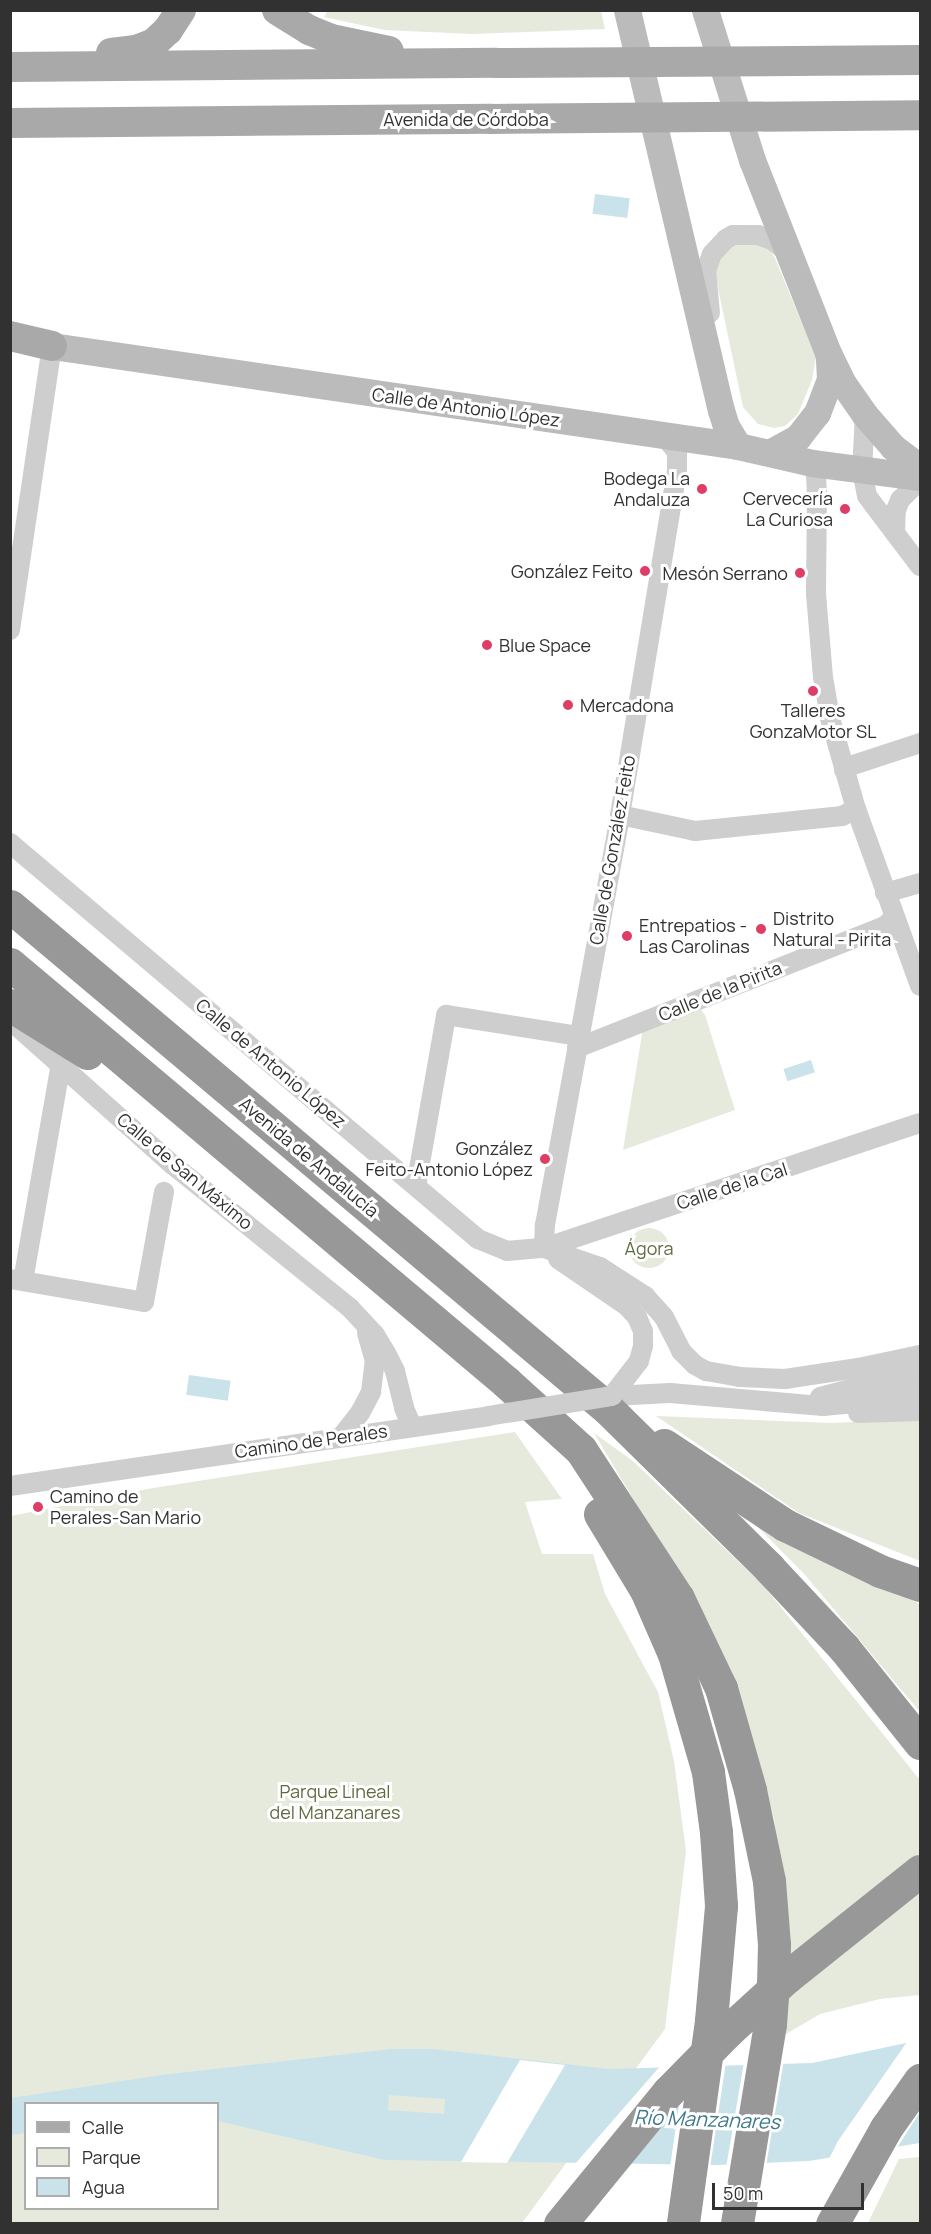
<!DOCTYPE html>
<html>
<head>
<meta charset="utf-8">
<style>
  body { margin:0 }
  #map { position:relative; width:931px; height:2234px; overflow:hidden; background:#fff; font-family:Manrope,sans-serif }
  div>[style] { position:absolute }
  .green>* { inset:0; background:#e6eadd }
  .round { border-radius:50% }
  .water>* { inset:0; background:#cae3ea; transform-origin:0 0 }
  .pier>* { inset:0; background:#fff }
  .street>* { height:20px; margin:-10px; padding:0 10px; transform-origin:10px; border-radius:10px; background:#cecece }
  .secondary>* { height:27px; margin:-13.5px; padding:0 13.5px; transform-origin:13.5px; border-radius:13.5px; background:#bbb }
  .primary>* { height:30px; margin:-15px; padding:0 15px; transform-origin:15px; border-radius:15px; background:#a9a9a9 }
  .highway>* { height:33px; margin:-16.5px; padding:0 16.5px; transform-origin:16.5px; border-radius:16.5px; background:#989898 }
  .street-bridge>* { height:20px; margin:-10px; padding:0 10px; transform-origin:10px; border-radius:10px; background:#cecece }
  .primary-bridge>* { height:30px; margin:-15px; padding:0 15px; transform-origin:15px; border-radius:15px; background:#a9a9a9 }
  .highway-bridge>* { height:33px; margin:-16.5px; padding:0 16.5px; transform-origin:16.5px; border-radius:16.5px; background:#989898 }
  .dots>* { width:16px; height:16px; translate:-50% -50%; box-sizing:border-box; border:3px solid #fff; border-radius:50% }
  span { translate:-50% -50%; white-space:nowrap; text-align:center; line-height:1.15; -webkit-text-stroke:6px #fff; paint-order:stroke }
  .street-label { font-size:18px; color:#313131 }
  .poi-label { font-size:18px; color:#313131 }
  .right { translate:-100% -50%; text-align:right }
  .left { translate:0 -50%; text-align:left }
  .park-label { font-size:18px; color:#5c6c3f }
  .water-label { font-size:20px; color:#3f7a8b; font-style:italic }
  .frame { position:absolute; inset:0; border:12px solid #313131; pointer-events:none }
  .legend { position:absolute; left:24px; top:2102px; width:195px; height:108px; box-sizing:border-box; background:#fff; border:2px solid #adadad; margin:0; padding:8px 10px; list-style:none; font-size:18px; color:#313131 }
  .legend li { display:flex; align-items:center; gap:12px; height:30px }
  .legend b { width:30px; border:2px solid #adadad }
  .scale { position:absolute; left:712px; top:2183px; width:152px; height:27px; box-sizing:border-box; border:3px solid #313131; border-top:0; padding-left:8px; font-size:18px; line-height:21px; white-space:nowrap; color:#313131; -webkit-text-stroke:4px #fff; paint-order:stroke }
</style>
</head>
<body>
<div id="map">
  <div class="green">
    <i style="clip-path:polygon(328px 10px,601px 11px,605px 29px,472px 34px,384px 30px,324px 17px)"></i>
    <i style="clip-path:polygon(739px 241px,765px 246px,774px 256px,816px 357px,812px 380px,798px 414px,785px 426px,774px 428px,758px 424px,743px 407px,716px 279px,716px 266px,725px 251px)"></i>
    <i style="clip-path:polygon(699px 1007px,705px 1015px,735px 1110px,623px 1150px,643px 1028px)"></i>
    <i class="round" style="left:629px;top:1228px;width:40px;height:40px"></i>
    <i style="clip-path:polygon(656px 1416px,831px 1423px,920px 1419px,920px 1561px,799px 1513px)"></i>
    <i style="clip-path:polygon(evenodd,515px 1432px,562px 1499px,525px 1502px,542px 1554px,593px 1554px,605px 1594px,658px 1692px,674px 1761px,686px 1851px,665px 2029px,522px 2223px,11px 2224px,11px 1516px,153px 1488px,515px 1432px,26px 2104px,218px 2104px,218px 2208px,26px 2208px,26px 2104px)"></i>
    <i style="clip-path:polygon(594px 1433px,633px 1461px,763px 1585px,920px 1780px,920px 1995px,880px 1999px,820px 2014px,781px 2037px,787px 1925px,774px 1818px,741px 1705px,676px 1571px)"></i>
    <i style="clip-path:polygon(755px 1524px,814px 1557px,920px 1604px,920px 1712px,806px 1576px)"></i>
    <i style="clip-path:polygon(920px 2157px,920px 2223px,868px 2223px,899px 2159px)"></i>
  </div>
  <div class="water">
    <i style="left:595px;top:194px;width:35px;height:20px;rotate:7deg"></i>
    <i style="left:811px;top:1060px;width:13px;height:29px;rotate:72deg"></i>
    <i style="left:189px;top:1375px;width:42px;height:20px;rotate:8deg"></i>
    <i style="clip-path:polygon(evenodd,920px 2040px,920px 2143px,809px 2161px,717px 2165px,384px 2160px,218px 2121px,218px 2104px,26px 2104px,25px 2133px,11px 2135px,11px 2098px,161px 2075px,392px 2049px,434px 2049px,609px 2069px,812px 2063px,920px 2040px,389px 2095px,445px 2099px,444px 2114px,388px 2110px,389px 2095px)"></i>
  </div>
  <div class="pier">
    <i style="clip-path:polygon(920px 2037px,920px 2112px,895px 2151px,828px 2161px,838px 2141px,909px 2039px)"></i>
    <i style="clip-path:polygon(520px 2060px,565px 2065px,507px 2163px,461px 2162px)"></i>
    <i style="clip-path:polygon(784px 2060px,766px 2166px,726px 2168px,744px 2062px)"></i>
    <i style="clip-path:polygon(726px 2062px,710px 2168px,670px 2167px,679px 2106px,627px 2165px,575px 2164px,662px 2064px)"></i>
  </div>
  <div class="street">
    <i style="left:710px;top:313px;width:42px;rotate:-95.4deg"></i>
    <i style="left:706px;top:271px;width:18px;rotate:-71deg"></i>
    <i style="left:712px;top:254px;width:21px;rotate:-47deg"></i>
    <i style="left:726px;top:239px;width:8px;rotate:-30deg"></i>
    <i style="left:733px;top:235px;width:25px"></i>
    <i style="left:758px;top:235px;width:15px;rotate:20deg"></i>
    <i style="left:772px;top:240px;width:21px;rotate:39deg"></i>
    <i style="left:865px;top:415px;width:55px;rotate:93.1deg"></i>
    <i style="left:862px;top:470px;width:26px;rotate:79deg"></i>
    <i style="left:867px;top:496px;width:88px;rotate:52.9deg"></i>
    <i style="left:812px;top:463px;width:13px;rotate:72deg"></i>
    <i style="left:816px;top:475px;width:20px;rotate:87deg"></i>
    <i style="left:817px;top:495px;width:99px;rotate:90.6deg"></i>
    <i style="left:816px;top:594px;width:83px;rotate:85.2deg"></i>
    <i style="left:823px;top:677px;width:42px;rotate:80.3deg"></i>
    <i style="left:830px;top:718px;width:95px;rotate:74.1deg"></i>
    <i style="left:856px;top:809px;width:188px;rotate:70.1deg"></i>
    <i style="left:895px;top:533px;width:23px;rotate:-88deg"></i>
    <i style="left:896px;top:510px;width:11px;rotate:-68deg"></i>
    <i style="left:900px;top:500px;width:28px;rotate:-45deg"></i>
    <i style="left:10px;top:630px;width:287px;rotate:-81.6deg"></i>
    <i style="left:52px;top:346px;width:12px;rotate:-175deg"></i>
    <i style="left:844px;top:770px;width:7px;rotate:-34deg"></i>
    <i style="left:850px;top:766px;width:74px;rotate:-18.2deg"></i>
    <i style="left:620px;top:815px;width:77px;rotate:12deg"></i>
    <i style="left:695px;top:831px;width:148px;rotate:-5.8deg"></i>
    <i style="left:842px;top:816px;width:16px;rotate:-27deg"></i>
    <i style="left:10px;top:843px;width:613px;rotate:40.24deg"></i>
    <i style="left:478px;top:1239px;width:31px;rotate:22deg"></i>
    <i style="left:507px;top:1251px;width:37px;rotate:-5deg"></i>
    <i style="left:544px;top:1248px;width:396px;rotate:-18.4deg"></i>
    <i style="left:885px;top:893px;width:36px;rotate:-16deg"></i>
    <i style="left:10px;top:1020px;width:218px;rotate:41.7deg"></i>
    <i style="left:173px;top:1165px;width:228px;rotate:38.9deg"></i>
    <i style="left:350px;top:1308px;width:37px;rotate:47deg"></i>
    <i style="left:375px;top:1335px;width:21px;rotate:59deg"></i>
    <i style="left:386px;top:1353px;width:20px;rotate:63deg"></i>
    <i style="left:395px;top:1371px;width:38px;rotate:76deg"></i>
    <i style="left:404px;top:1408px;width:21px;rotate:67deg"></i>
    <i style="left:577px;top:1048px;width:331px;rotate:-21.6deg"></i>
    <i style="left:885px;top:926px;width:13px;rotate:-42deg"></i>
    <i style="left:416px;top:1186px;width:174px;rotate:-80deg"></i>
    <i style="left:446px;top:1015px;width:135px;rotate:9deg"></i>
    <i style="left:544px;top:1248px;width:23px;rotate:-88deg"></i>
    <i style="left:545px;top:1225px;width:417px;rotate:-79.6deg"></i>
    <i style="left:620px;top:815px;width:349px;rotate:-80.6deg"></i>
    <i style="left:677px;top:471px;width:19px;rotate:-90deg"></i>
    <i style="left:677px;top:452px;width:22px;rotate:-129deg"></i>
    <i style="left:544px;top:1248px;width:59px;rotate:18.7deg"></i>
    <i style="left:600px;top:1267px;width:54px;rotate:32.8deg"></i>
    <i style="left:645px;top:1296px;width:28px;rotate:48deg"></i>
    <i style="left:664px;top:1317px;width:38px;rotate:63deg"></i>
    <i style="left:681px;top:1351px;width:20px;rotate:45deg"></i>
    <i style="left:695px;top:1365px;width:13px;rotate:29deg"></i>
    <i style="left:706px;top:1371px;width:34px;rotate:10deg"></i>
    <i style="left:739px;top:1377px;width:46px;rotate:2.5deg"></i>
    <i style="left:785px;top:1379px;width:74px;rotate:-8.6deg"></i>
    <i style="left:858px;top:1368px;width:63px;rotate:-11.8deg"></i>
    <i style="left:558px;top:1259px;width:83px;rotate:34.3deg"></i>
    <i style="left:627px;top:1306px;width:15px;rotate:48deg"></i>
    <i style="left:637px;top:1317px;width:15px;rotate:67deg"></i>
    <i style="left:643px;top:1331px;width:15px;rotate:90deg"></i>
    <i style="left:643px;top:1346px;width:16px;rotate:105deg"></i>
    <i style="left:639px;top:1361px;width:44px;rotate:127.6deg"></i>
    <i style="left:10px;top:1279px;width:136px;rotate:9.7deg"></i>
    <i style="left:144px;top:1302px;width:112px;rotate:-79.7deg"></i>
    <i style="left:23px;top:1281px;width:220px;rotate:-80.1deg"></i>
    <i style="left:612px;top:1396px;width:58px;rotate:-3deg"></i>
    <i style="left:670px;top:1393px;width:154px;rotate:4.9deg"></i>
    <i style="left:823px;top:1406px;width:54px;rotate:-5.3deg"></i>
    <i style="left:877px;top:1401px;width:44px;rotate:-13.1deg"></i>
    <i style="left:820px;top:1397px;width:103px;rotate:-14.6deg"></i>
    <i style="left:858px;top:1413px;width:62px;rotate:-1.8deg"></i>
    <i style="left:342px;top:1436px;width:29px;rotate:-52deg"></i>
    <i style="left:360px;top:1413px;width:24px;rotate:-62deg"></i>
    <i style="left:371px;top:1392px;width:31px;rotate:-83deg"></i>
    <i style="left:375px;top:1361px;width:29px;rotate:-106deg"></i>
    <i style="left:10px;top:1486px;width:483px;rotate:-8.3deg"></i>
  </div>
  <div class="secondary">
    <i style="left:627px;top:10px;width:411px;rotate:76.8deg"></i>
    <i style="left:721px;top:410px;width:17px;rotate:73deg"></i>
    <i style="left:726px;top:426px;width:23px;rotate:59deg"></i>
    <i style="left:705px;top:10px;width:157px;rotate:72.6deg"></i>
    <i style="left:752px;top:160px;width:207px;rotate:68.5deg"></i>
    <i style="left:828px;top:353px;width:32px;rotate:64deg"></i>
    <i style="left:842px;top:382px;width:40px;rotate:55.1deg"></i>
    <i style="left:865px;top:415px;width:43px;rotate:48.8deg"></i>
    <i style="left:893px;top:447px;width:34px;rotate:37deg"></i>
    <i style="left:52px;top:346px;width:693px;rotate:8.29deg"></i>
    <i style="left:738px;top:446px;width:76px;rotate:12.9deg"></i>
    <i style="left:812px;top:463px;width:109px;rotate:7.4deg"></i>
    <i style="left:771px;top:452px;width:31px;rotate:-29deg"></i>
    <i style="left:798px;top:437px;width:31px;rotate:-52deg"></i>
    <i style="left:817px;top:413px;width:36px;rotate:-69deg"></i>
    <i style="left:830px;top:379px;width:22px;rotate:-93deg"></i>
  </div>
  <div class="primary">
    <i style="left:277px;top:10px;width:38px;rotate:32deg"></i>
    <i style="left:309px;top:30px;width:24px;rotate:22deg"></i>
    <i style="left:331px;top:39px;width:59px;rotate:11.7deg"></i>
    <i style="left:111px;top:53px;width:25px;rotate:-7deg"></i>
    <i style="left:136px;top:50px;width:19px;rotate:-21deg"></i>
    <i style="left:154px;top:43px;width:19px;rotate:-43deg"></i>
    <i style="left:168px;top:30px;width:24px;rotate:-57deg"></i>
    <i style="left:10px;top:67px;width:486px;rotate:-0.5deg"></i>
    <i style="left:10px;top:123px;width:481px;rotate:-0.5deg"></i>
    <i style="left:10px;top:336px;width:43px;rotate:13.4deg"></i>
  </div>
  <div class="highway">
    <i style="left:10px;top:906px;width:780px;rotate:40.06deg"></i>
    <i style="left:607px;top:1408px;width:228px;rotate:44.6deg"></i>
    <i style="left:769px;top:1568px;width:110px;rotate:46.8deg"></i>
    <i style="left:844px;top:1648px;width:122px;rotate:51.3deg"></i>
    <i style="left:10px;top:964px;width:649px;rotate:40.12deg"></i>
    <i style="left:506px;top:1382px;width:101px;rotate:42.2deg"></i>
    <i style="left:581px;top:1450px;width:177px;rotate:56.8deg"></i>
    <i style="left:678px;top:1598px;width:100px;rotate:64.5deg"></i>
    <i style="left:721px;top:1688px;width:106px;rotate:74.1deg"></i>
    <i style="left:750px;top:1790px;width:93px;rotate:78.2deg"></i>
    <i style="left:769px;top:1881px;width:63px;rotate:85.5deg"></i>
    <i style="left:774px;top:1944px;width:40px;rotate:91.4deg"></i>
    <i style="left:773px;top:1984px;width:40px;rotate:94.3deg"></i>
    <i style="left:770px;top:2024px;width:203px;rotate:99.4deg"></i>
    <i style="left:10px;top:1005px;width:91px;rotate:31.9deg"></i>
    <i style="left:664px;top:1445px;width:145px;rotate:33.5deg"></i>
    <i style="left:785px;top:1525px;width:106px;rotate:25.8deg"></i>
    <i style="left:880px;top:1571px;width:42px;rotate:19.3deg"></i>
    <i style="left:600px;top:1514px;width:89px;rotate:58.8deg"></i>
    <i style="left:646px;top:1590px;width:70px;rotate:66.4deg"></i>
    <i style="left:674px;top:1654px;width:123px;rotate:73.9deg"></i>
    <i style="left:708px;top:1772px;width:61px;rotate:82.4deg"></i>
    <i style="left:716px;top:1832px;width:74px;rotate:86.1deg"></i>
    <i style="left:721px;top:1906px;width:115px;rotate:95deg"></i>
    <i style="left:711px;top:2021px;width:205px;rotate:97.9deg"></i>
    <i style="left:832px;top:2224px;width:110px;rotate:-60.6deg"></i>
    <i style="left:886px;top:2128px;width:59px;rotate:-54.7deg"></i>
  </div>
  <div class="street-bridge">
    <i style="left:488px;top:1416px;width:126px;rotate:-9.2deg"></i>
  </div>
  <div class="primary-bridge">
    <i style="left:496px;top:63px;width:424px;rotate:-0.4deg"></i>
    <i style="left:491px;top:119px;width:429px;rotate:-0.5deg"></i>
  </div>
  <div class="highway-bridge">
    <i style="left:560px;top:2224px;width:171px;rotate:-50.7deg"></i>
    <i style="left:668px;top:2092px;width:86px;rotate:-45.5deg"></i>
    <i style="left:728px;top:2031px;width:80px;rotate:-42.5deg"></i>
    <i style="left:787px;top:1977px;width:170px;rotate:-38.6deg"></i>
  </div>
  <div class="dots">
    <i style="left:702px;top:489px;background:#de3d65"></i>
    <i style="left:845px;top:509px;background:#de3d65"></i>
    <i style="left:645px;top:571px;background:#de3d65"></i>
    <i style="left:800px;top:573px;background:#de3d65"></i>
    <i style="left:487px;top:645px;background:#de3d65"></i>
    <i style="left:813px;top:691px;background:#de3d65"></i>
    <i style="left:568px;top:705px;background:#de3d65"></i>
    <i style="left:761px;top:929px;background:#de3d65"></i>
    <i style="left:627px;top:936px;background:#de3d65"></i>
    <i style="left:545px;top:1159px;background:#de3d65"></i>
    <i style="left:38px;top:1507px;background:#de3d65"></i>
  </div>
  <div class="street-label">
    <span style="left:466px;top:119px">Avenida de Córdoba</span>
    <span style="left:466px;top:407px;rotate:8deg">Calle de Antonio López</span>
    <span style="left:612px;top:850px;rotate:-80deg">Calle de González Feito</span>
    <span style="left:720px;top:991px;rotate:-22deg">Calle de la Pirita</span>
    <span style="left:271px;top:1063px;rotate:40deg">Calle de Antonio López</span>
    <span style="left:309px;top:1157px;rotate:40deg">Avenida de Andalucía</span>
    <span style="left:185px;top:1171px;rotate:40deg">Calle de San Máximo</span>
    <span style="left:732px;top:1186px;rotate:-18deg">Calle de la Cal</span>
    <span style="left:311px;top:1441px;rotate:-8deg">Camino de Perales</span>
  </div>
  <div class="poi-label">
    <span class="right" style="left:690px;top:489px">Bodega La<br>Andaluza</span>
    <span class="right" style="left:833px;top:509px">Cervecería<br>La Curiosa</span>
    <span class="right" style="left:633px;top:571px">González Feito</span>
    <span class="right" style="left:788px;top:573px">Mesón Serrano</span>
    <span class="left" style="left:499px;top:645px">Blue Space</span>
    <span class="left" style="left:580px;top:705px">Mercadona</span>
    <span style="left:813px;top:721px">Talleres<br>GonzaMotor SL</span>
    <span class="left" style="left:773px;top:929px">Distrito<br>Natural - Pirita</span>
    <span class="left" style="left:639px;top:936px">Entrepatios -<br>Las Carolinas</span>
    <span class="right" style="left:533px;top:1159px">González<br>Feito-Antonio López</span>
    <span class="left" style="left:50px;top:1507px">Camino de<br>Perales-San Mario</span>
  </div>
  <div class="park-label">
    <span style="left:649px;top:1248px">Ágora</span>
    <span style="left:335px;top:1802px">Parque Lineal<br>del Manzanares</span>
  </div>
  <div class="water-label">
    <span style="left:707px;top:2119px;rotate:2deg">Río Manzanares</span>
  </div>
  <div class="frame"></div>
  <ul class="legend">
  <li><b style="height:8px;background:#a9a9a9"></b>Calle</li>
  <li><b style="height:16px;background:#e6eadd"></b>Parque</li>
  <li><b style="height:16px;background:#cae3ea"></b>Agua</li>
  </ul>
  <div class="scale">50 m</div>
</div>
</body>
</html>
